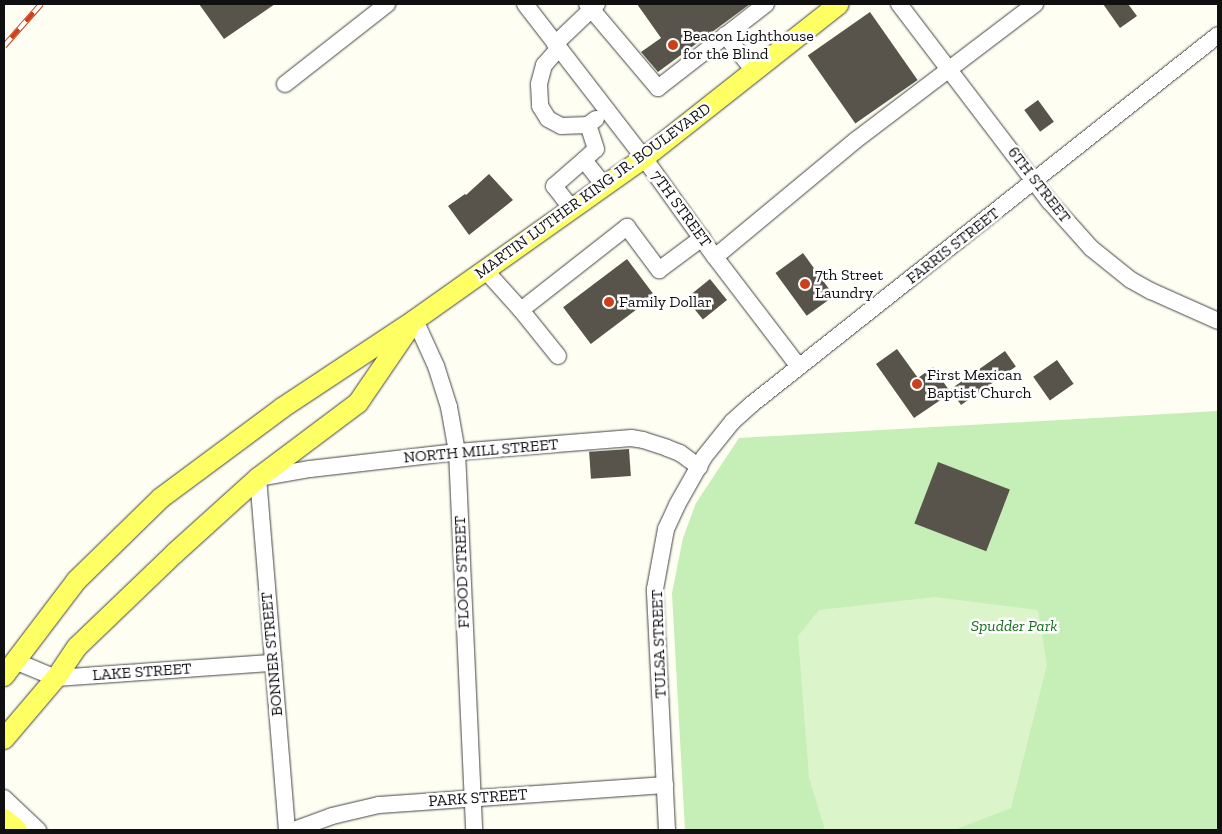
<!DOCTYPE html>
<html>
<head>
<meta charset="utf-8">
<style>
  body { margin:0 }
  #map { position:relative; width:1222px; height:834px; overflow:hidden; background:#fefff2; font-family:"Zilla Slab",serif }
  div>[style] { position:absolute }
  .green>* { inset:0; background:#c6eeb7 }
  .pitch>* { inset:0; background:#dbf4ca }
  .building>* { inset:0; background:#59544b; transform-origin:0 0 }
  .roads { filter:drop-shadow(0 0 1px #434343) drop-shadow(0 0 1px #434343) }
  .minor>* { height:16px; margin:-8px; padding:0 8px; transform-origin:8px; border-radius:8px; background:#fff }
  .major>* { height:20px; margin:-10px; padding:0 10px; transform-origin:10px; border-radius:10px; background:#fdff62 }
  .rail>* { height:5.5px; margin-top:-2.75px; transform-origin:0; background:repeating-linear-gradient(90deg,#fff 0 11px,#cd3f1a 0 22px); box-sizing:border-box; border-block:1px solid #cd3f1a }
  .dots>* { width:14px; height:14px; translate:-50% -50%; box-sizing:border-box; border:2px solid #fff; border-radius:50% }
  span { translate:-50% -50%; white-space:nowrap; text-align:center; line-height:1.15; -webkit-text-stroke:5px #fff; paint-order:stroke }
  .poi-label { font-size:16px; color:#101010 }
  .left { translate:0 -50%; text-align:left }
  .street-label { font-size:16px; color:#101010 }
  .park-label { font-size:16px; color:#196e1d; font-style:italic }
  .frame { position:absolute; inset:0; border:5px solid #101010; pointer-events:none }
</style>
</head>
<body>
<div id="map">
  <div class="green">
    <i style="clip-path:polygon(1218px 411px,1218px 830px,685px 830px,672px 593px,683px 538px,696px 503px,739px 438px)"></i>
  </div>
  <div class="pitch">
    <i style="clip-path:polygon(935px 597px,1038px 610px,1047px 665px,1011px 808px,954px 830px,825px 830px,809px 778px,798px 636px,819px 610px)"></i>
  </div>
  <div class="building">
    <i style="clip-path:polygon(199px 4px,275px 4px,224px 39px)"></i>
    <i style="clip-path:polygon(637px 4px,750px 4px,658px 72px,641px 52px,661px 38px)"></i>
    <i style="clip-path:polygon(1103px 4px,1128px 4px,1137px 16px,1120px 28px)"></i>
    <i style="left:870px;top:12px;width:83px;height:76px;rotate:55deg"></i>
    <i style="left:1038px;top:100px;width:27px;height:17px;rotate:54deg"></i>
    <i style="clip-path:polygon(489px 174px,513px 200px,469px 235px,448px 206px,465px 194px,466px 195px)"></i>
    <i style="left:803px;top:253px;width:53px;height:34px;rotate:54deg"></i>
    <i style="left:627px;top:259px;width:46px;height:80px;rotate:53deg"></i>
    <i style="left:710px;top:279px;width:27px;height:31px;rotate:51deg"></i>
    <i style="clip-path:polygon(897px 349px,918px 378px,933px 367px,951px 393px,914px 418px,876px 364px)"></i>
    <i style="left:1005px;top:351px;width:19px;height:67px;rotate:55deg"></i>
    <i style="left:1057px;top:360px;width:29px;height:29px;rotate:55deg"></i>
    <i style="left:629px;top:449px;width:27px;height:40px;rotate:86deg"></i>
    <i style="left:938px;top:462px;width:77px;height:66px;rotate:21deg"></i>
  </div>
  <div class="roads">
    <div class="minor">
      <i style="left:525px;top:4px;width:195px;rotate:52.3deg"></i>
      <i style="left:644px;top:158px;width:122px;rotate:54.4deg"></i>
      <i style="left:715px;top:257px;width:138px;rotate:52.6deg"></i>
      <i style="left:587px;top:4px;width:110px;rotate:49.8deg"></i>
      <i style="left:658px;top:88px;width:137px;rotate:-37.9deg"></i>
      <i style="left:899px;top:4px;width:249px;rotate:52.7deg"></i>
      <i style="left:1050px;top:202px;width:62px;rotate:48.3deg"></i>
      <i style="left:1091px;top:248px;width:51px;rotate:38.7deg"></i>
      <i style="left:1131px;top:280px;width:23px;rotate:29deg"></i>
      <i style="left:1151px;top:291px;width:73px;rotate:24.1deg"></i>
      <i style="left:725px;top:35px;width:46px;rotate:51.1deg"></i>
      <i style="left:555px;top:44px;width:58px;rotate:-43.6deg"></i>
      <i style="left:559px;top:48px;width:23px;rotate:131deg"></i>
      <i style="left:544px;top:65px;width:20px;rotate:105deg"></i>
      <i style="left:539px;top:84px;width:22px;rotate:87deg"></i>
      <i style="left:540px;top:106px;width:15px;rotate:58deg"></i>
      <i style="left:548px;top:119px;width:15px;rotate:28deg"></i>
      <i style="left:561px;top:126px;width:27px;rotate:-2deg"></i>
      <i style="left:285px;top:84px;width:130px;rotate:-38.1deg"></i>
      <i style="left:584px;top:160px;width:16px;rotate:-43deg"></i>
      <i style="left:596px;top:149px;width:25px;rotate:-108deg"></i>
      <i style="left:588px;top:125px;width:10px;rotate:-37deg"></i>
      <i style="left:572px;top:209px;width:29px;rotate:-128deg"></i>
      <i style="left:554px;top:186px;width:40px;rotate:-41deg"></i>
      <i style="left:584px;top:160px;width:33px;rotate:52deg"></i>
      <i style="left:715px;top:257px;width:183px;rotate:-39.7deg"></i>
      <i style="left:856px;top:140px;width:225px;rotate:-37.2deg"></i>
      <i style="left:485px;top:270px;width:54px;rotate:48deg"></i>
      <i style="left:521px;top:310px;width:135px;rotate:-38.1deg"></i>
      <i style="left:627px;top:227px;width:54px;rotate:53.3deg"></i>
      <i style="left:659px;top:270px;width:54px;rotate:-36.7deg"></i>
      <i style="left:521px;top:310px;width:59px;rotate:51.2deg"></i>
      <i style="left:415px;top:320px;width:51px;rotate:65.5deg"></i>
      <i style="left:436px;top:366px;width:43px;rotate:72.4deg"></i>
      <i style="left:449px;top:407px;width:46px;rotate:79.9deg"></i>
      <i style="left:457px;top:452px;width:378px;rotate:87.4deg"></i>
      <i style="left:15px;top:661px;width:44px;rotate:22.5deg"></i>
      <i style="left:56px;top:678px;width:218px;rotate:-4deg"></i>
      <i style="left:4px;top:798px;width:47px;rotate:43.3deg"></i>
      <i style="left:287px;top:830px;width:353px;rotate:-94.7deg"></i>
      <i style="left:258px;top:478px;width:53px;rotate:-9.8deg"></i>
      <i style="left:310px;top:469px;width:148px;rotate:-6.6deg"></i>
      <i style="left:457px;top:452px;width:175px;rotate:-4.6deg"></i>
      <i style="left:631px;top:438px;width:12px;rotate:9deg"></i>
      <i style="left:643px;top:440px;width:25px;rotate:18deg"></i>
      <i style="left:667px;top:448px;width:14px;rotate:21deg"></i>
      <i style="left:680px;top:453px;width:24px;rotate:36deg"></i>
      <i style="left:294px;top:830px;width:40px;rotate:-20.2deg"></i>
      <i style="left:332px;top:816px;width:48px;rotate:-13.2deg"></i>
      <i style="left:379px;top:805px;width:287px;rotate:-4deg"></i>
      <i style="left:667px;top:830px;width:241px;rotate:-92.9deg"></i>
      <i style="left:655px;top:589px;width:61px;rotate:-79.6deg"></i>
      <i style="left:666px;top:529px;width:26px;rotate:-65deg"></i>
      <i style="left:677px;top:505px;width:55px;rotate:-60.6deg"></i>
      <i style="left:704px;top:457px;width:45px;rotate:-51.3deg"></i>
      <i style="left:732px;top:422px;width:27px;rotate:-42deg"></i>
      <i style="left:752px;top:404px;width:594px;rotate:-38.37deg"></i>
    </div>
    <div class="major">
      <i style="left:4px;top:676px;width:119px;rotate:-52.8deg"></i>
      <i style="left:76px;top:581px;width:119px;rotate:-44.3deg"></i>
      <i style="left:161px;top:498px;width:151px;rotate:-36.6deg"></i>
      <i style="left:282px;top:408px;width:159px;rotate:-33.5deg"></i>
      <i style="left:415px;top:320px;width:281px;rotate:-35.3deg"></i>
      <i style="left:644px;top:158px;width:248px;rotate:-38.3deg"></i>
      <i style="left:4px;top:739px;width:80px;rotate:-49.6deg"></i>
      <i style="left:56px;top:678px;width:37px;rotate:-56deg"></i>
      <i style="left:77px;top:647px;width:136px;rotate:-43.8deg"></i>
      <i style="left:175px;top:553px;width:112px;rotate:-42.1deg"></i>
      <i style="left:258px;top:478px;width:125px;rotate:-36.9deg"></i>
      <i style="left:358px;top:403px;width:88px;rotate:-55.6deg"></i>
      <i style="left:4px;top:819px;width:17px;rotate:40deg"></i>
    </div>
  </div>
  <div class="rail">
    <i style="left:4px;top:46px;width:56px;rotate:-48.6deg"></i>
  </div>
  <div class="dots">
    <i style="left:673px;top:45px;background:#cd3f1a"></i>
    <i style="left:805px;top:284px;background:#cd3f1a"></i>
    <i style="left:609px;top:302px;background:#cd3f1a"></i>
    <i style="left:917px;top:384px;background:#cd3f1a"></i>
  </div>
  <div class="poi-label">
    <span class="left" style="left:683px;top:45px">Beacon Lighthouse<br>for the Blind</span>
    <span class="left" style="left:815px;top:284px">7th Street<br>Laundry</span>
    <span class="left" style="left:619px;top:302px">Family Dollar</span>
    <span class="left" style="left:927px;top:384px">First Mexican<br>Baptist Church</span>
  </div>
  <div class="street-label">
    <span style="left:1039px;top:185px;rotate:52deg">6TH STREET</span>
    <span style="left:593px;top:191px;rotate:-36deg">MARTIN LUTHER KING JR. BOULEVARD</span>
    <span style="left:681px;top:209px;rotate:54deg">7TH STREET</span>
    <span style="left:953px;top:246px;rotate:-38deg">FARRIS STREET</span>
    <span style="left:481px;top:451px;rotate:-5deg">NORTH MILL STREET</span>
    <span style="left:462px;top:572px;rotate:-92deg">FLOOD STREET</span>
    <span style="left:659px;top:644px;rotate:-92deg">TULSA STREET</span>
    <span style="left:272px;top:654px;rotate:-95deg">BONNER STREET</span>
    <span style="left:142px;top:672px;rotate:-4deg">LAKE STREET</span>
    <span style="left:478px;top:798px;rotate:-4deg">PARK STREET</span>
  </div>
  <div class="park-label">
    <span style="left:1014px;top:626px">Spudder Park</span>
  </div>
  <div class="frame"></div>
</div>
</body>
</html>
